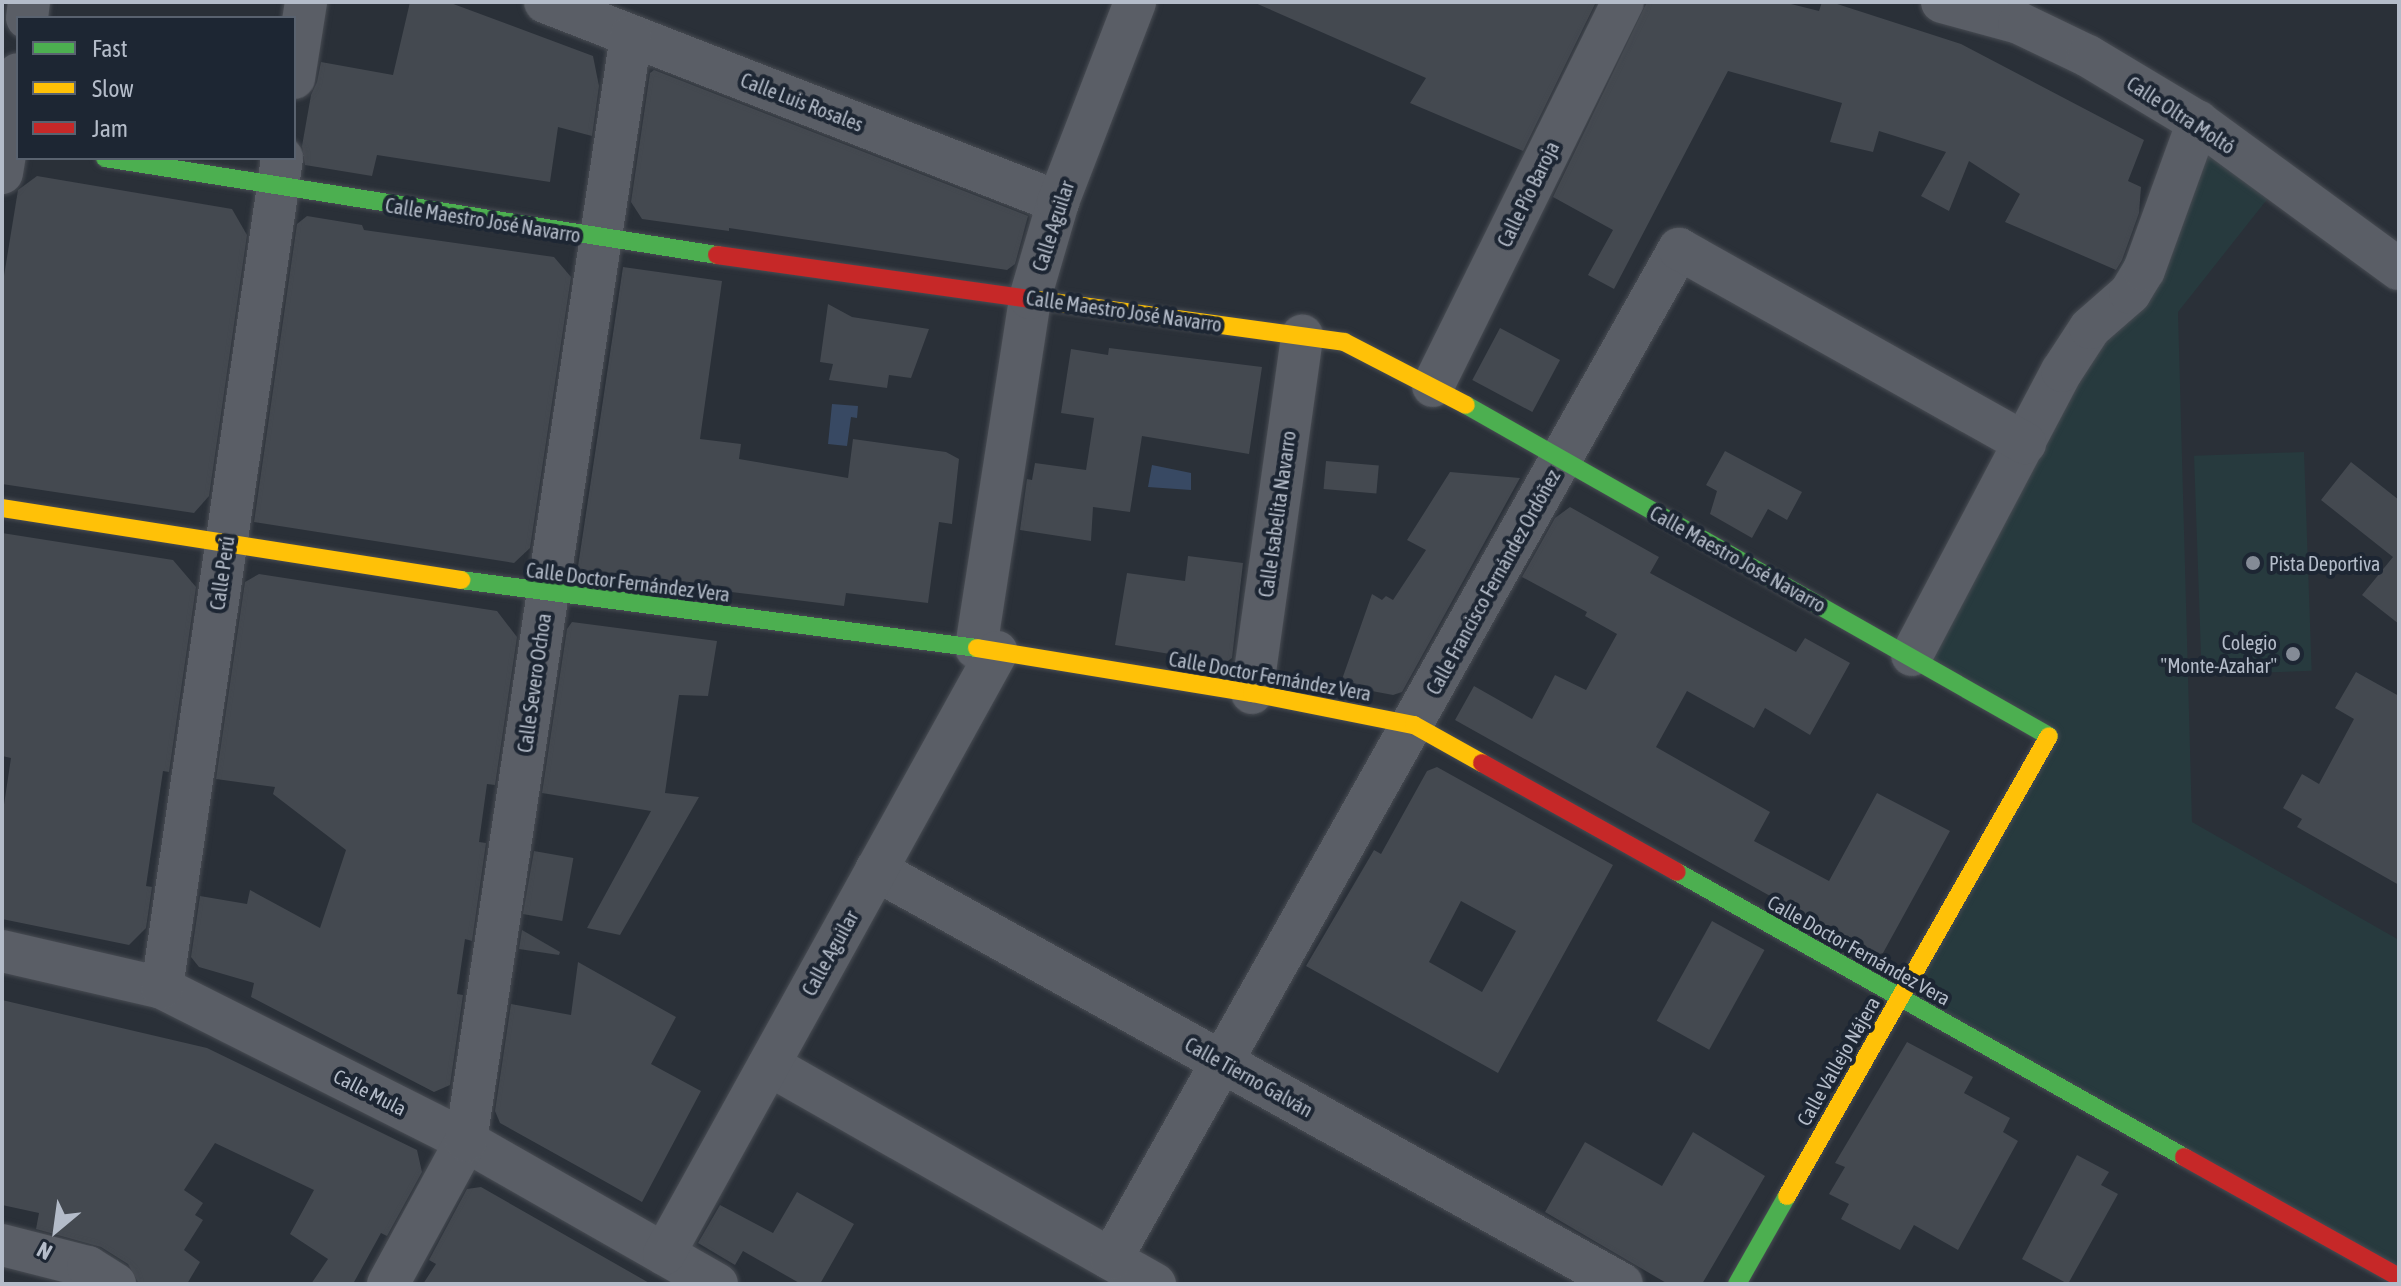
<!DOCTYPE html>
<html>
<head>
<meta charset="utf-8">
<style>
  body { margin:0 }
  #map { position:relative; width:2401px; height:1286px; overflow:hidden; background:#2a3038; font-family:"Asap Condensed",sans-serif }
  div>[style] { position:absolute }
  .green>* { inset:0; background:#273a3e; transform-origin:0 0 }
  .water>* { inset:0; background:#384963 }
  .building>* { inset:0; background:#444950; transform-origin:0 0 }
  .roads { filter:drop-shadow(0 0 2px #484c53) drop-shadow(0 0 2px #484c53) }
  .street>* { height:42px; margin:-21px; padding:0 21px; transform-origin:21px; border-radius:21px; background:#5a5e66 }
  .fast>* { height:18px; margin:-9px; padding:0 9px; transform-origin:9px; border-radius:9px; background:#4caf50 }
  .slow>* { height:18px; margin:-9px; padding:0 9px; transform-origin:9px; border-radius:9px; background:#ffc107 }
  .jam>* { height:18px; margin:-9px; padding:0 9px; transform-origin:9px; border-radius:9px; background:#c62828 }
  .dots>* { width:22px; height:22px; translate:-50% -50%; box-sizing:border-box; border:4px solid #1d2633; border-radius:50% }
  span { translate:-50% -50%; white-space:nowrap; text-align:center; line-height:1.15; -webkit-text-stroke:8px #1d2633; paint-order:stroke }
  .street-label { font-size:20px; color:#b4bcc9 }
  .poi-label { font-size:20px; color:#b4bcc9 }
  .left { translate:0 -50%; text-align:left }
  .right { translate:-100% -50%; text-align:right }
  .frame { position:absolute; inset:0; border:4px solid #b4bcc9; pointer-events:none }
  .legend { position:absolute; left:16px; top:16px; width:280px; height:144px; box-sizing:border-box; background:#1d2633; border:2px solid #59626f; margin:0; padding:10px 14px; list-style:none; font-size:24px; color:#b4bcc9 }
  .legend li { display:flex; align-items:center; gap:16px; height:40px }
  .legend b { width:40px; border:2px solid #59626f }
  .north { position:absolute; left:16px; top:1190px; width:80px; height:80px; -webkit-text-stroke:6px #1d2633; paint-order:stroke; rotate:209deg; font-size:22px; font-weight:700; line-height:32px; text-align:center; color:#b4bcc9 }
  .north::after { content:''; display:block; margin:auto; width:28px; height:36px; background:#b4bcc9; clip-path:polygon(50% 0,100% 100%,50% 72%,0 100%) }
</style>
</head>
<body>
<div id="map">
  <div class="green">
    <i style="clip-path:polygon(2198px 122px,2280px 183px,2178px 312px,2192px 822px,2399px 940px,2399px 1277px,1900px 998px,2050px 736px,1912px 655px)"></i>
    <i style="left:2304px;top:452px;width:219px;height:110px;rotate:88deg"></i>
  </div>
  <div class="water">
    <i style="clip-path:polygon(832px 404px,858px 406px,857px 418px,851px 417px,847px 446px,828px 444px)"></i>
    <i style="clip-path:polygon(1152px 465px,1191px 473px,1191px 490px,1148px 487px)"></i>
  </div>
  <div class="building">
    <i style="clip-path:polygon(410px 2px,448px 2px,593px 56px,599px 86px,592px 136px,558px 127px,550px 182px,377px 155px,372px 176px,305px 165px,302px 146px,311px 95px,317px 82px,321px 62px,393px 75px)"></i>
    <i style="clip-path:polygon(1253px 2px,1596px 2px,1523px 151px,1410px 103px,1426px 78px)"></i>
    <i style="clip-path:polygon(1647px 2px,1783px 2px,1819px 11px,1822px 2px,1831px 2px,1961px 44px,2144px 140px,2128px 181px,2141px 187px,2139px 213px,2122px 260px,2116px 270px,2005px 222px,2020px 194px,1969px 161px,1949px 211px,1921px 196px,1946px 152px,1879px 131px,1873px 152px,1830px 142px,1842px 103px,1728px 71px,1614px 289px,1588px 275px,1613px 230px,1553px 197px)"></i>
    <i style="clip-path:polygon(654px 70px,1028px 216px,1015px 264px,1007px 270px,729px 228px,729px 231px,642px 219px,631px 202px,650px 73px)"></i>
    <i style="clip-path:polygon(37px 176px,232px 209px,247px 235px,209px 496px,194px 513px,2px 484px,2px 288px,18px 190px)"></i>
    <i style="clip-path:polygon(307px 216px,362px 225px,364px 230px,554px 257px,571px 277px,530px 548px,514px 563px,254px 522px,297px 224px)"></i>
    <i style="clip-path:polygon(623px 267px,722px 281px,700px 439px,741px 444px,739px 459px,848px 478px,853px 439px,946px 452px,959px 459px,952px 524px,939px 522px,928px 603px,846px 593px,844px 606px,577px 573px)"></i>
    <i style="clip-path:polygon(828px 304px,852px 317px,929px 329px,911px 378px,889px 375px,887px 388px,829px 380px,833px 364px,820px 362px)"></i>
    <i style="left:1500px;top:328px;width:68px;height:59px;rotate:28deg"></i>
    <i style="clip-path:polygon(1109px 348px,1262px 367px,1249px 454px,1142px 436px,1130px 512px,1093px 507px,1091px 541px,1020px 530px,1027px 479px,1032px 480px,1035px 463px,1086px 470px,1094px 418px,1061px 413px,1071px 349px,1108px 355px)"></i>
    <i style="clip-path:polygon(1725px 451px,1802px 492px,1787px 520px,1768px 509px,1752px 538px,1710px 514px,1717px 491px,1706px 485px)"></i>
    <i style="left:1326px;top:461px;width:53px;height:28px;rotate:5deg"></i>
    <i style="clip-path:polygon(2351px 462px,2399px 500px,2399px 624px,2362px 595px,2393px 557px,2321px 500px)"></i>
    <i style="clip-path:polygon(1450px 472px,1520px 478px,1402px 692px,1393px 695px,1340px 685px,1372px 594px,1382px 600px,1386px 596px,1393px 600px,1426px 550px,1407px 540px)"></i>
    <i style="clip-path:polygon(1570px 507px,1659px 557px,1650px 573px,1796px 652px,1805px 638px,1850px 663px,1810px 735px,1765px 708px,1754px 728px,1687px 691px,1656px 747px,1770px 812px,1754px 841px,1829px 881px,1877px 793px,1950px 831px,1883px 953px,1876px 955px,1455px 720px,1474px 686px,1532px 719px,1555px 675px,1586px 690px,1617px 634px,1585px 616px,1587px 612px,1522px 577px,1555px 518px)"></i>
    <i style="clip-path:polygon(2px 533px,173px 560px,196px 587px,169px 772px,163px 771px,146px 886px,152px 887px,146px 928px,129px 945px,2px 919px,2px 818px,11px 758px,2px 756px)"></i>
    <i style="clip-path:polygon(1188px 556px,1243px 563px,1232px 658px,1225px 663px,1115px 645px,1127px 573px,1185px 581px)"></i>
    <i style="clip-path:polygon(259px 574px,497px 611px,517px 637px,495px 785px,487px 784px,479px 842px,486px 843px,472px 941px,465px 939px,457px 994px,463px 995px,450px 1085px,434px 1092px,251px 997px,254px 983px,199px 967px,191px 957px,200px 896px,247px 904px,250px 890px,320px 928px,346px 850px,273px 794px,275px 787px,216px 779px,245px 582px)"></i>
    <i style="clip-path:polygon(572px 622px,717px 641px,708px 696px,679px 695px,665px 793px,699px 797px,620px 935px,587px 928px,651px 811px,542px 793px,567px 629px)"></i>
    <i style="clip-path:polygon(2356px 672px,2399px 696px,2399px 885px,2297px 827px,2302px 819px,2283px 808px,2302px 774px,2319px 784px,2354px 719px,2335px 708px)"></i>
    <i style="clip-path:polygon(evenodd,1437px 767px,1613px 865px,1498px 1073px,1306px 966px,1374px 850px,1381px 854px,1427px 771px,1437px 767px,1461px 901px,1516px 931px,1482px 992px,1429px 962px,1461px 901px)"></i>
    <i style="left:534px;top:851px;width:40px;height:64px;rotate:10deg"></i>
    <i style="left:1712px;top:921px;width:60px;height:114px;rotate:29deg"></i>
    <i style="clip-path:polygon(522px 930px,560px 952px,559px 955px,519px 949px)"></i>
    <i style="clip-path:polygon(578px 962px,676px 1017px,651px 1064px,701px 1091px,642px 1202px,500px 1123px,495px 1111px,511px 1004px,571px 1015px)"></i>
    <i style="clip-path:polygon(2px 1000px,207px 1048px,417px 1150px,422px 1172px,387px 1236px,381px 1233px,353px 1284px,311px 1284px,328px 1259px,290px 1234px,314px 1190px,215px 1143px,184px 1190px,203px 1203px,195px 1215px,203px 1220px,184px 1250px,200px 1262px,187px 1284px,139px 1284px,128px 1264px,101px 1247px,36px 1229px,39px 1213px,2px 1205px)"></i>
    <i style="clip-path:polygon(1907px 1042px,1973px 1077px,1964px 1093px,2010px 1118px,2003px 1132px,2018px 1141px,1958px 1250px,1914px 1225px,1900px 1250px,1841px 1219px,1849px 1204px,1829px 1194px,1845px 1167px,1835px 1163px)"></i>
    <i style="clip-path:polygon(1693px 1132px,1765px 1176px,1702px 1284px,1668px 1284px,1545px 1212px,1585px 1142px,1662px 1186px)"></i>
    <i style="clip-path:polygon(2077px 1155px,2109px 1172px,2101px 1185px,2118px 1194px,2068px 1284px,2022px 1259px)"></i>
    <i style="clip-path:polygon(481px 1187px,544px 1223px,651px 1284px,423px 1284px,436px 1264px,429px 1260px,467px 1189px)"></i>
    <i style="clip-path:polygon(797px 1192px,854px 1224px,820px 1284px,801px 1284px,743px 1251px,735px 1265px,698px 1243px,720px 1205px,773px 1233px)"></i>
  </div>
  <div class="roads">
    <div class="street">
      <i style="left:545px;top:2px;width:551px;rotate:21.3deg"></i>
      <i style="left:1942px;top:2px;width:80px;rotate:15.3deg"></i>
      <i style="left:2019px;top:23px;width:76px;rotate:25.6deg"></i>
      <i style="left:2088px;top:56px;width:128px;rotate:31deg"></i>
      <i style="left:2198px;top:122px;width:249px;rotate:36.2deg"></i>
      <i style="left:27px;top:18px;width:16px;rotate:-83deg"></i>
      <i style="left:294px;top:78px;width:77px;rotate:-81deg"></i>
      <i style="left:2px;top:173px;width:100px;rotate:-80.8deg"></i>
      <i style="left:1433px;top:386px;width:428px;rotate:-63.7deg"></i>
      <i style="left:976px;top:648px;width:354px;rotate:-81.2deg"></i>
      <i style="left:1030px;top:298px;width:100px;rotate:-73.7deg"></i>
      <i style="left:1058px;top:202px;width:214px;rotate:-68.9deg"></i>
      <i style="left:1912px;top:655px;width:321px;rotate:-62.2deg"></i>
      <i style="left:2062px;top:371px;width:51px;rotate:-56.9deg"></i>
      <i style="left:2090px;top:328px;width:53px;rotate:-41.2deg"></i>
      <i style="left:2130px;top:293px;width:27px;rotate:-59deg"></i>
      <i style="left:2144px;top:270px;width:158px;rotate:-70deg"></i>
      <i style="left:1252px;top:693px;width:361px;rotate:-82deg"></i>
      <i style="left:876px;top:870px;width:853px;rotate:29.03deg"></i>
      <i style="left:2px;top:951px;width:164px;rotate:13deg"></i>
      <i style="left:162px;top:988px;width:340px;rotate:26.7deg"></i>
      <i style="left:466px;top:1141px;width:289px;rotate:29.7deg"></i>
      <i style="left:162px;top:988px;width:839px;rotate:-81.77deg"></i>
      <i style="left:769px;top:1065px;width:444px;rotate:29.6deg"></i>
      <i style="left:2px;top:1245px;width:89px;rotate:14.3deg"></i>
      <i style="left:88px;top:1267px;width:32px;rotate:32deg"></i>
      <i style="left:664px;top:1254px;width:688px;rotate:-61.05deg"></i>
      <i style="left:1111px;top:1259px;width:1159px;rotate:-60.65deg"></i>
      <i style="left:1679px;top:249px;width:397px;rotate:29.3deg"></i>
      <i style="left:388px;top:1284px;width:163px;rotate:-61.4deg"></i>
      <i style="left:466px;top:1141px;width:1117px;rotate:-81.51deg"></i>
    </div>
    <div class="fast">
      <i style="left:105px;top:158px;width:620px;rotate:9.01deg"></i>
      <i style="left:1466px;top:405px;width:670px;rotate:29.59deg"></i>
      <i style="left:461px;top:580px;width:520px;rotate:7.51deg"></i>
      <i style="left:1677px;top:872px;width:582px;rotate:29.34deg"></i>
      <i style="left:1737px;top:1284px;width:101px;rotate:-60.4deg"></i>
    </div>
    <div class="slow">
      <i style="left:1031px;top:299px;width:316px;rotate:7.8deg"></i>
      <i style="left:1344px;top:342px;width:137px;rotate:27.3deg"></i>
      <i style="left:2px;top:508px;width:465px;rotate:8.9deg"></i>
      <i style="left:977px;top:648px;width:279px;rotate:9.3deg"></i>
      <i style="left:1252px;top:693px;width:165px;rotate:11.2deg"></i>
      <i style="left:1414px;top:725px;width:78px;rotate:29.2deg"></i>
      <i style="left:1787px;top:1196px;width:529px;rotate:-60.34deg"></i>
    </div>
    <div class="jam">
      <i style="left:717px;top:255px;width:317px;rotate:8deg"></i>
      <i style="left:1482px;top:763px;width:223px;rotate:29.2deg"></i>
      <i style="left:2184px;top:1157px;width:246px;rotate:29.2deg"></i>
    </div>
  </div>
  <div class="dots">
    <i style="left:2253px;top:563px;background:#848b96"></i>
    <i style="left:2293px;top:654px;background:#848b96"></i>
  </div>
  <div class="street-label">
    <span style="left:802px;top:102px;rotate:21deg">Calle Luis Rosales</span>
    <span style="left:2181px;top:115px;rotate:33deg">Calle Oltra Moltó</span>
    <span style="left:1528px;top:194px;rotate:-64deg">Calle Pío Baroja</span>
    <span style="left:483px;top:220px;rotate:9deg">Calle Maestro José Navarro</span>
    <span style="left:1053px;top:226px;rotate:-72deg">Calle Aguilar</span>
    <span style="left:1124px;top:311px;rotate:8deg">Calle Maestro José Navarro</span>
    <span style="left:1277px;top:514px;rotate:-82deg">Calle Isabelita Navarro</span>
    <span style="left:1738px;top:559px;rotate:29deg">Calle Maestro José Navarro</span>
    <span style="left:222px;top:573px;rotate:-82deg">Calle Perú</span>
    <span style="left:628px;top:582px;rotate:7deg">Calle Doctor Fernández Vera</span>
    <span style="left:1493px;top:582px;rotate:-61deg">Calle Francisco Fernández Ordóñez</span>
    <span style="left:1270px;top:676px;rotate:10deg">Calle Doctor Fernández Vera</span>
    <span style="left:534px;top:683px;rotate:-82deg">Calle Severo Ochoa</span>
    <span style="left:1859px;top:950px;rotate:29deg">Calle Doctor Fernández Vera</span>
    <span style="left:830px;top:953px;rotate:-61deg">Calle Aguilar</span>
    <span style="left:1838px;top:1061px;rotate:-60deg">Calle Vallejo Nájera</span>
    <span style="left:1249px;top:1077px;rotate:29deg">Calle Tierno Galván</span>
    <span style="left:370px;top:1092px;rotate:27deg">Calle Mula</span>
  </div>
  <div class="poi-label">
    <span class="left" style="left:2269px;top:563px">Pista Deportiva</span>
    <span class="right" style="left:2277px;top:654px">Colegio<br>"Monte-Azahar"</span>
  </div>
  <div class="frame"></div>
  <ul class="legend">
  <li><b style="height:10px;background:#4caf50"></b>Fast</li>
  <li><b style="height:10px;background:#ffc107"></b>Slow</li>
  <li><b style="height:10px;background:#c62828"></b>Jam</li>
  </ul>
  <div class="north">N</div>
</div>
</body>
</html>
